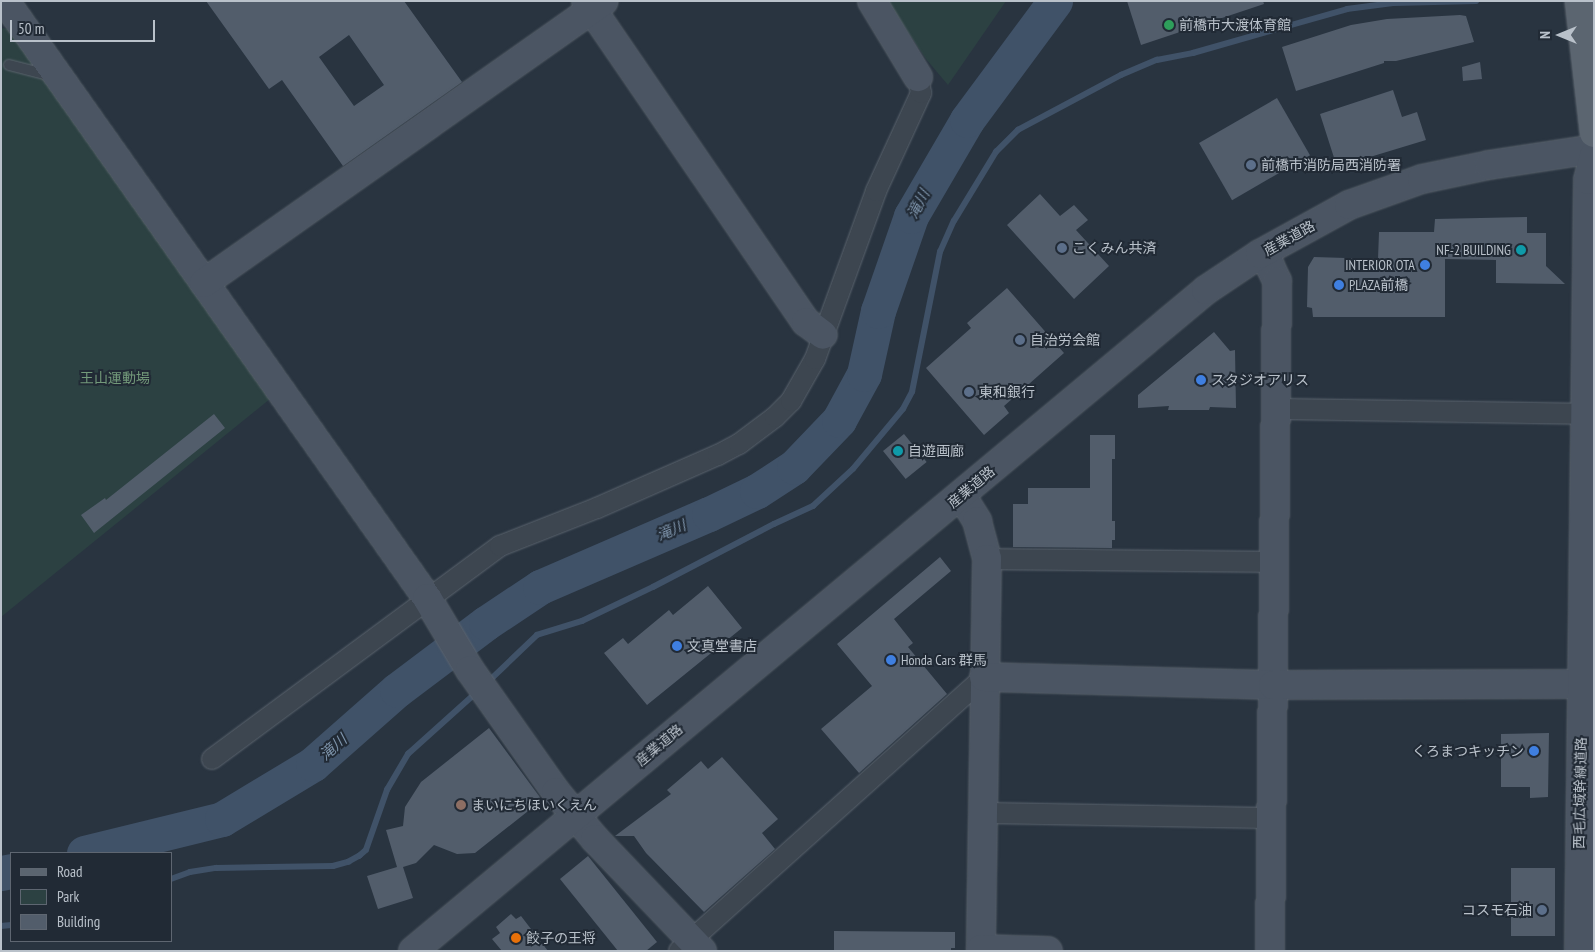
<!DOCTYPE html>
<html>
<head>
<meta charset="utf-8">
<style>
  body { margin:0 }
  #map { position:relative; width:1595px; height:952px; overflow:hidden; background:#293440; font-family:"PT Sans Narrow","Noto Sans JP",sans-serif }
  div>[style] { position:absolute }
  .green>* { inset:0; background:#2c4142 }
  .stream>* { height:5.5px; margin:-2.75px; padding:0 2.75px; transform-origin:2.75px; border-radius:2.75px; background:#405268 }
  .river>* { height:35px; margin:-17.5px; padding:0 17.5px; transform-origin:17.5px; border-radius:17.5px; background:#405268 }
  .building>* { inset:0; background:#525d6b; transform-origin:0 0 }
  .roads { filter:drop-shadow(0 0 1px #5a636d) drop-shadow(0 0 1px #5a636d) }
  .lane>* { height:10px; margin:-5px; padding:0 5px; transform-origin:5px; border-radius:5px; background:#3d4650 }
  .street>* { height:20px; margin:-10px; padding:0 10px; transform-origin:10px; border-radius:10px; background:#3d4650 }
  .secondary>* { height:28px; margin:-14px; padding:0 14px; transform-origin:14px; border-radius:14px; background:#4b5563 }
  .primary>* { height:28px; margin:-14px; padding:0 14px; transform-origin:14px; border-radius:14px; background:#5b6570 }
  .dots>* { width:14px; height:14px; translate:-50% -50%; box-sizing:border-box; border:2px solid #212a35; border-radius:50% }
  span { translate:-50% -50%; white-space:nowrap; text-align:center; line-height:1.15; -webkit-text-stroke:4px #212a35; paint-order:stroke }
  .poi-label { font-size:14px; color:#b9c1ca }
  .left { translate:0 -50%; text-align:left }
  .right { translate:-100% -50%; text-align:right }
  .street-label { font-size:14px; color:#b9c1ca }
  .park-label { font-size:14px; color:#73997a }
  .water-label { font-size:15px; color:#7d93aa; font-style:italic }
  .frame { position:absolute; inset:0; border:2px solid #b9c1ca; pointer-events:none }
  .legend { position:absolute; left:10px; top:852px; width:162px; height:90px; box-sizing:border-box; background:#212a35; border:1px solid #5e6671; margin:0; padding:6px 9px; list-style:none; font-size:15px; color:#b9c1ca }
  .legend li { display:flex; align-items:center; gap:10px; height:25px }
  .legend b { width:25px; border:1px solid #5e6671 }
  .north { position:absolute; left:1535px; top:10px; width:50px; height:50px; -webkit-text-stroke:4px #212a35; paint-order:stroke; rotate:270deg; font-size:14px; font-weight:700; line-height:20px; text-align:center; color:#b9c1ca }
  .north::after { content:''; display:block; margin:auto; width:18px; height:22px; background:#b9c1ca; clip-path:polygon(50% 0,100% 100%,50% 72%,0 100%) }
  .scale { position:absolute; left:10px; top:20px; width:145px; height:22px; box-sizing:border-box; border:2px solid #b9c1ca; border-top:0; padding-left:6px; font-size:15px; line-height:18px; white-space:nowrap; color:#b9c1ca; -webkit-text-stroke:4px #212a35; paint-order:stroke }
</style>
</head>
<body>
<div id="map">
  <div class="green">
    <i style="clip-path:polygon(887px 1px,1006px 1px,948px 85px,926px 59px)"></i>
    <i style="clip-path:polygon(1px 28px,10px 29px,270px 399px,1px 617px)"></i>
  </div>
  <div class="stream">
    <i style="left:487px;top:683px;width:69px;rotate:-43.8deg"></i>
    <i style="left:537px;top:635px;width:47px;rotate:-17.3deg"></i>
    <i style="left:582px;top:621px;width:79px;rotate:-25.6deg"></i>
    <i style="left:653px;top:587px;width:136px;rotate:-27.5deg"></i>
    <i style="left:774px;top:524px;width:43px;rotate:-24.8deg"></i>
    <i style="left:813px;top:506px;width:54px;rotate:-42.8deg"></i>
    <i style="left:853px;top:469px;width:78px;rotate:-50.2deg"></i>
    <i style="left:903px;top:409px;width:19px;rotate:-62deg"></i>
    <i style="left:912px;top:392px;width:143px;rotate:-78.7deg"></i>
    <i style="left:940px;top:252px;width:34px;rotate:-66deg"></i>
    <i style="left:954px;top:221px;width:81px;rotate:-58.7deg"></i>
    <i style="left:996px;top:152px;width:31px;rotate:-45deg"></i>
    <i style="left:1018px;top:130px;width:117px;rotate:-28.1deg"></i>
    <i style="left:1121px;top:75px;width:39px;rotate:-23deg"></i>
    <i style="left:1157px;top:60px;width:37px;rotate:-11deg"></i>
    <i style="left:1193px;top:53px;width:160px;rotate:-15.9deg"></i>
    <i style="left:1347px;top:9px;width:46px;rotate:-7.4deg"></i>
    <i style="left:1393px;top:3px;width:83px;rotate:-1.4deg"></i>
    <i style="left:171px;top:879px;width:20px;rotate:-20deg"></i>
    <i style="left:190px;top:872px;width:26px;rotate:-9deg"></i>
    <i style="left:216px;top:868px;width:117px;rotate:-1deg"></i>
    <i style="left:333px;top:866px;width:16px;rotate:-15deg"></i>
    <i style="left:348px;top:862px;width:13px;rotate:-29deg"></i>
    <i style="left:359px;top:856px;width:9px;rotate:-41deg"></i>
    <i style="left:366px;top:850px;width:64px;rotate:-70.7deg"></i>
    <i style="left:387px;top:790px;width:42px;rotate:-59.7deg"></i>
    <i style="left:408px;top:754px;width:91px;rotate:-41.9deg"></i>
    <i style="left:1px;top:926px;width:10px;rotate:-6deg"></i>
  </div>
  <div class="river">
    <i style="left:84px;top:853px;width:142px;rotate:-13.8deg"></i>
    <i style="left:222px;top:819px;width:106px;rotate:-31.1deg"></i>
    <i style="left:313px;top:764px;width:112px;rotate:-41.4deg"></i>
    <i style="left:397px;top:690px;width:111px;rotate:-37deg"></i>
    <i style="left:486px;top:623px;width:65px;rotate:-33.7deg"></i>
    <i style="left:540px;top:587px;width:184px;rotate:-23.4deg"></i>
    <i style="left:709px;top:514px;width:53px;rotate:-25.6deg"></i>
    <i style="left:757px;top:491px;width:44px;rotate:-33deg"></i>
    <i style="left:794px;top:467px;width:65px;rotate:-46.2deg"></i>
    <i style="left:839px;top:420px;width:52px;rotate:-61.5deg"></i>
    <i style="left:864px;top:374px;width:65px;rotate:-77.5deg"></i>
    <i style="left:878px;top:311px;width:101px;rotate:-70.8deg"></i>
    <i style="left:911px;top:216px;width:111px;rotate:-59.7deg"></i>
    <i style="left:967px;top:120px;width:148px;rotate:-53.5deg"></i>
    <i style="left:1px;top:873px;width:10px;rotate:-11deg"></i>
  </div>
  <div class="building">
    <i style="clip-path:polygon(evenodd,206px 1px,404px 1px,462px 82px,343px 166px,282px 80px,269px 89px,206px 1px,349px 35px,384px 85px,354px 106px,319px 57px,349px 35px)"></i>
    <i style="clip-path:polygon(1127px 1px,1263px 1px,1264px 4px,1141px 45px)"></i>
    <i style="clip-path:polygon(1460px 15px,1466px 16px,1474px 42px,1396px 61px,1384px 61px,1384px 63px,1296px 91px,1282px 47px,1351px 25px,1387px 19px)"></i>
    <i style="clip-path:polygon(1480px 62px,1482px 79px,1463px 81px,1462px 67px)"></i>
    <i style="clip-path:polygon(1393px 90px,1402px 117px,1417px 112px,1426px 140px,1337px 167px,1320px 114px)"></i>
    <i style="left:1277px;top:98px;width:66px;height:90px;rotate:60deg"></i>
    <i style="clip-path:polygon(1040px 194px,1060px 216px,1074px 205px,1088px 220px,1076px 230px,1109px 266px,1074px 299px,1007px 225px)"></i>
    <i style="clip-path:polygon(1527px 217px,1527px 233px,1546px 233px,1546px 266px,1565px 284px,1496px 283px,1496px 260px,1445px 259px,1445px 317px,1313px 317px,1312px 308px,1307px 307px,1308px 267px,1314px 257px,1378px 259px,1379px 232px,1434px 232px,1435px 219px)"></i>
    <i style="clip-path:polygon(1007px 288px,1064px 353px,1004px 406px,1009px 413px,984px 435px,926px 368px,971px 328px,967px 323px)"></i>
    <i style="clip-path:polygon(1214px 332px,1230px 351px,1235px 350px,1236px 408px,1210px 407px,1209px 410px,1168px 410px,1169px 406px,1138px 408px,1138px 395px)"></i>
    <i style="clip-path:polygon(214px 414px,225px 428px,94px 533px,81px 515px,105px 498px,106px 500px)"></i>
    <i style="left:904px;top:434px;width:36px;height:27px;rotate:51deg"></i>
    <i style="clip-path:polygon(1090px 435px,1115px 435px,1115px 459px,1112px 459px,1112px 521px,1115px 521px,1115px 540px,1112px 540px,1112px 548px,1013px 547px,1013px 504px,1028px 504px,1028px 488px,1090px 488px)"></i>
    <i style="clip-path:polygon(940px 557px,951px 571px,894px 619px,913px 643px,908px 647px,947px 694px,859px 773px,821px 729px,872px 686px,837px 644px)"></i>
    <i style="clip-path:polygon(708px 586px,742px 628px,647px 705px,604px 653px,623px 638px,628px 644px,669px 610px,673px 615px)"></i>
    <i style="clip-path:polygon(489px 728px,542px 800px,475px 853px,457px 854px,434px 845px,416px 863px,403px 867px,413px 898px,378px 909px,367px 876px,397px 867px,386px 830px,403px 826px,405px 807px,421px 782px)"></i>
    <i style="clip-path:polygon(1549px 733px,1548px 797px,1530px 798px,1530px 787px,1501px 787px,1501px 734px)"></i>
    <i style="clip-path:polygon(722px 757px,778px 819px,762px 833px,775px 849px,704px 912px,646px 853px,634px 836px,615px 836px,671px 794px,667px 790px,701px 761px,708px 769px)"></i>
    <i style="clip-path:polygon(588px 856px,657px 942px,646px 951px,618px 951px,560px 879px)"></i>
    <i style="left:1511px;top:868px;width:44px;height:68px"></i>
    <i style="clip-path:polygon(511px 914px,516px 919px,521px 916px,548px 951px,502px 951px,492px 939px,500px 933px,496px 927px)"></i>
    <i style="clip-path:polygon(834px 931px,955px 932px,955px 948px,951px 948px,951px 951px,834px 951px)"></i>
  </div>
  <div class="roads">
    <div class="lane">
      <i style="left:9px;top:65px;width:44px;rotate:14.3deg"></i>
    </div>
    <div class="street">
      <i style="left:1276px;top:409px;width:309px;rotate:0.9deg"></i>
      <i style="left:987px;top:559px;width:286px;rotate:0.6deg"></i>
      <i style="left:212px;top:759px;width:358px;rotate:-36.5deg"></i>
      <i style="left:500px;top:546px;width:104px;rotate:-21.4deg"></i>
      <i style="left:597px;top:508px;width:132px;rotate:-23.7deg"></i>
      <i style="left:718px;top:455px;width:24px;rotate:-28deg"></i>
      <i style="left:739px;top:444px;width:45px;rotate:-36.9deg"></i>
      <i style="left:775px;top:417px;width:23px;rotate:-45deg"></i>
      <i style="left:791px;top:401px;width:48px;rotate:-60.3deg"></i>
      <i style="left:815px;top:359px;width:179px;rotate:-70deg"></i>
      <i style="left:876px;top:191px;width:108px;rotate:-65.3deg"></i>
      <i style="left:921px;top:93px;width:16px;rotate:-101deg"></i>
      <i style="left:984px;top:813px;width:286px;rotate:1deg"></i>
      <i style="left:679px;top:951px;width:410px;rotate:-41.9deg"></i>
    </div>
    <div class="secondary">
      <i style="left:5px;top:1px;width:731px;rotate:54.74deg"></i>
      <i style="left:427px;top:598px;width:84px;rotate:59.2deg"></i>
      <i style="left:470px;top:670px;width:149px;rotate:54.8deg"></i>
      <i style="left:556px;top:792px;width:61px;rotate:50.3deg"></i>
      <i style="left:595px;top:839px;width:155px;rotate:46.3deg"></i>
      <i style="left:586px;top:1px;width:389px;rotate:55.6deg"></i>
      <i style="left:806px;top:322px;width:21px;rotate:37deg"></i>
      <i style="left:872px;top:1px;width:89px;rotate:58.8deg"></i>
      <i style="left:1260px;top:254px;width:16px;rotate:50deg"></i>
      <i style="left:1270px;top:266px;width:17px;rotate:65deg"></i>
      <i style="left:1277px;top:281px;width:670px;rotate:90.6deg"></i>
      <i style="left:204px;top:283px;width:489px;rotate:-35.2deg"></i>
      <i style="left:961px;top:495px;width:31px;rotate:58deg"></i>
      <i style="left:977px;top:521px;width:39px;rotate:75deg"></i>
      <i style="left:987px;top:559px;width:392px;rotate:90.9deg"></i>
      <i style="left:984px;top:677px;width:289px;rotate:1.6deg"></i>
      <i style="left:1273px;top:685px;width:321px;rotate:-0.2deg"></i>
      <i style="left:981px;top:949px;width:67px;rotate:1.7deg"></i>
      <i style="left:413px;top:951px;width:1032px;rotate:-39.81deg"></i>
      <i style="left:1206px;top:290px;width:65px;rotate:-33.7deg"></i>
      <i style="left:1260px;top:254px;width:102px;rotate:-28.8deg"></i>
      <i style="left:1349px;top:205px;width:77px;rotate:-19.6deg"></i>
      <i style="left:1422px;top:179px;width:68px;rotate:-11.8deg"></i>
      <i style="left:1489px;top:165px;width:106px;rotate:-8.7deg"></i>
      <i style="left:1579px;top:951px;width:771px;rotate:-89.33deg"></i>
      <i style="left:1588px;top:180px;width:25px;rotate:-76deg"></i>
    </div>
    <div class="primary">
      <i style="left:1579px;top:1px;width:133px;rotate:83.5deg"></i>
    </div>
  </div>
  <div class="dots">
    <i style="left:1169px;top:25px;background:#2e9e5b"></i>
    <i style="left:1251px;top:165px;background:#5c6f8a"></i>
    <i style="left:1062px;top:248px;background:#5c6f8a"></i>
    <i style="left:1521px;top:250px;background:#0f9aa8"></i>
    <i style="left:1425px;top:265px;background:#3f7fe0"></i>
    <i style="left:1339px;top:285px;background:#3f7fe0"></i>
    <i style="left:1020px;top:340px;background:#5c6f8a"></i>
    <i style="left:1201px;top:380px;background:#3f7fe0"></i>
    <i style="left:969px;top:392px;background:#5c6f8a"></i>
    <i style="left:898px;top:451px;background:#0f9aa8"></i>
    <i style="left:677px;top:646px;background:#3f7fe0"></i>
    <i style="left:891px;top:660px;background:#3f7fe0"></i>
    <i style="left:1534px;top:751px;background:#3f7fe0"></i>
    <i style="left:461px;top:805px;background:#8d6e63"></i>
    <i style="left:1542px;top:910px;background:#5c6f8a"></i>
    <i style="left:516px;top:938px;background:#e8710a"></i>
  </div>
  <div class="poi-label">
    <span class="left" style="left:1179px;top:25px">前橋市大渡体育館</span>
    <span class="left" style="left:1261px;top:165px">前橋市消防局西消防署</span>
    <span class="left" style="left:1072px;top:248px">こくみん共済</span>
    <span class="right" style="left:1511px;top:250px">NF-2 BUILDING</span>
    <span class="right" style="left:1415px;top:265px">INTERIOR OTA</span>
    <span class="left" style="left:1349px;top:285px">PLAZA前橋</span>
    <span class="left" style="left:1030px;top:340px">自治労会館</span>
    <span class="left" style="left:1211px;top:380px">スタジオアリス</span>
    <span class="left" style="left:979px;top:392px">東和銀行</span>
    <span class="left" style="left:908px;top:451px">自遊画廊</span>
    <span class="left" style="left:687px;top:646px">文真堂書店</span>
    <span class="left" style="left:901px;top:660px">Honda Cars 群馬</span>
    <span class="right" style="left:1524px;top:751px">くろまつキッチン</span>
    <span class="left" style="left:471px;top:805px">まいにちほいくえん</span>
    <span class="right" style="left:1532px;top:910px">コスモ石油</span>
    <span class="left" style="left:526px;top:938px">餃子の王将</span>
  </div>
  <div class="street-label">
    <span style="left:1289px;top:238px;rotate:-29deg">産業道路</span>
    <span style="left:971px;top:487px;rotate:-40deg">産業道路</span>
    <span style="left:659px;top:745px;rotate:-40deg">産業道路</span>
    <span style="left:1580px;top:793px;rotate:-89deg">西毛広域幹線道路</span>
  </div>
  <div class="park-label">
    <span style="left:115px;top:378px">王山運動場</span>
  </div>
  <div class="water-label">
    <span style="left:918px;top:204px;rotate:-62deg">滝川</span>
    <span style="left:671px;top:530px;rotate:-23deg">滝川</span>
    <span style="left:333px;top:747px;rotate:-41deg">滝川</span>
  </div>
  <div class="frame"></div>
  <ul class="legend">
  <li><b style="height:6px;background:#5b6570"></b>Road</li>
  <li><b style="height:14px;background:#2c4142"></b>Park</li>
  <li><b style="height:14px;background:#525d6b"></b>Building</li>
  </ul>
  <div class="north">N</div>
  <div class="scale">50 m</div>
</div>
</body>
</html>
